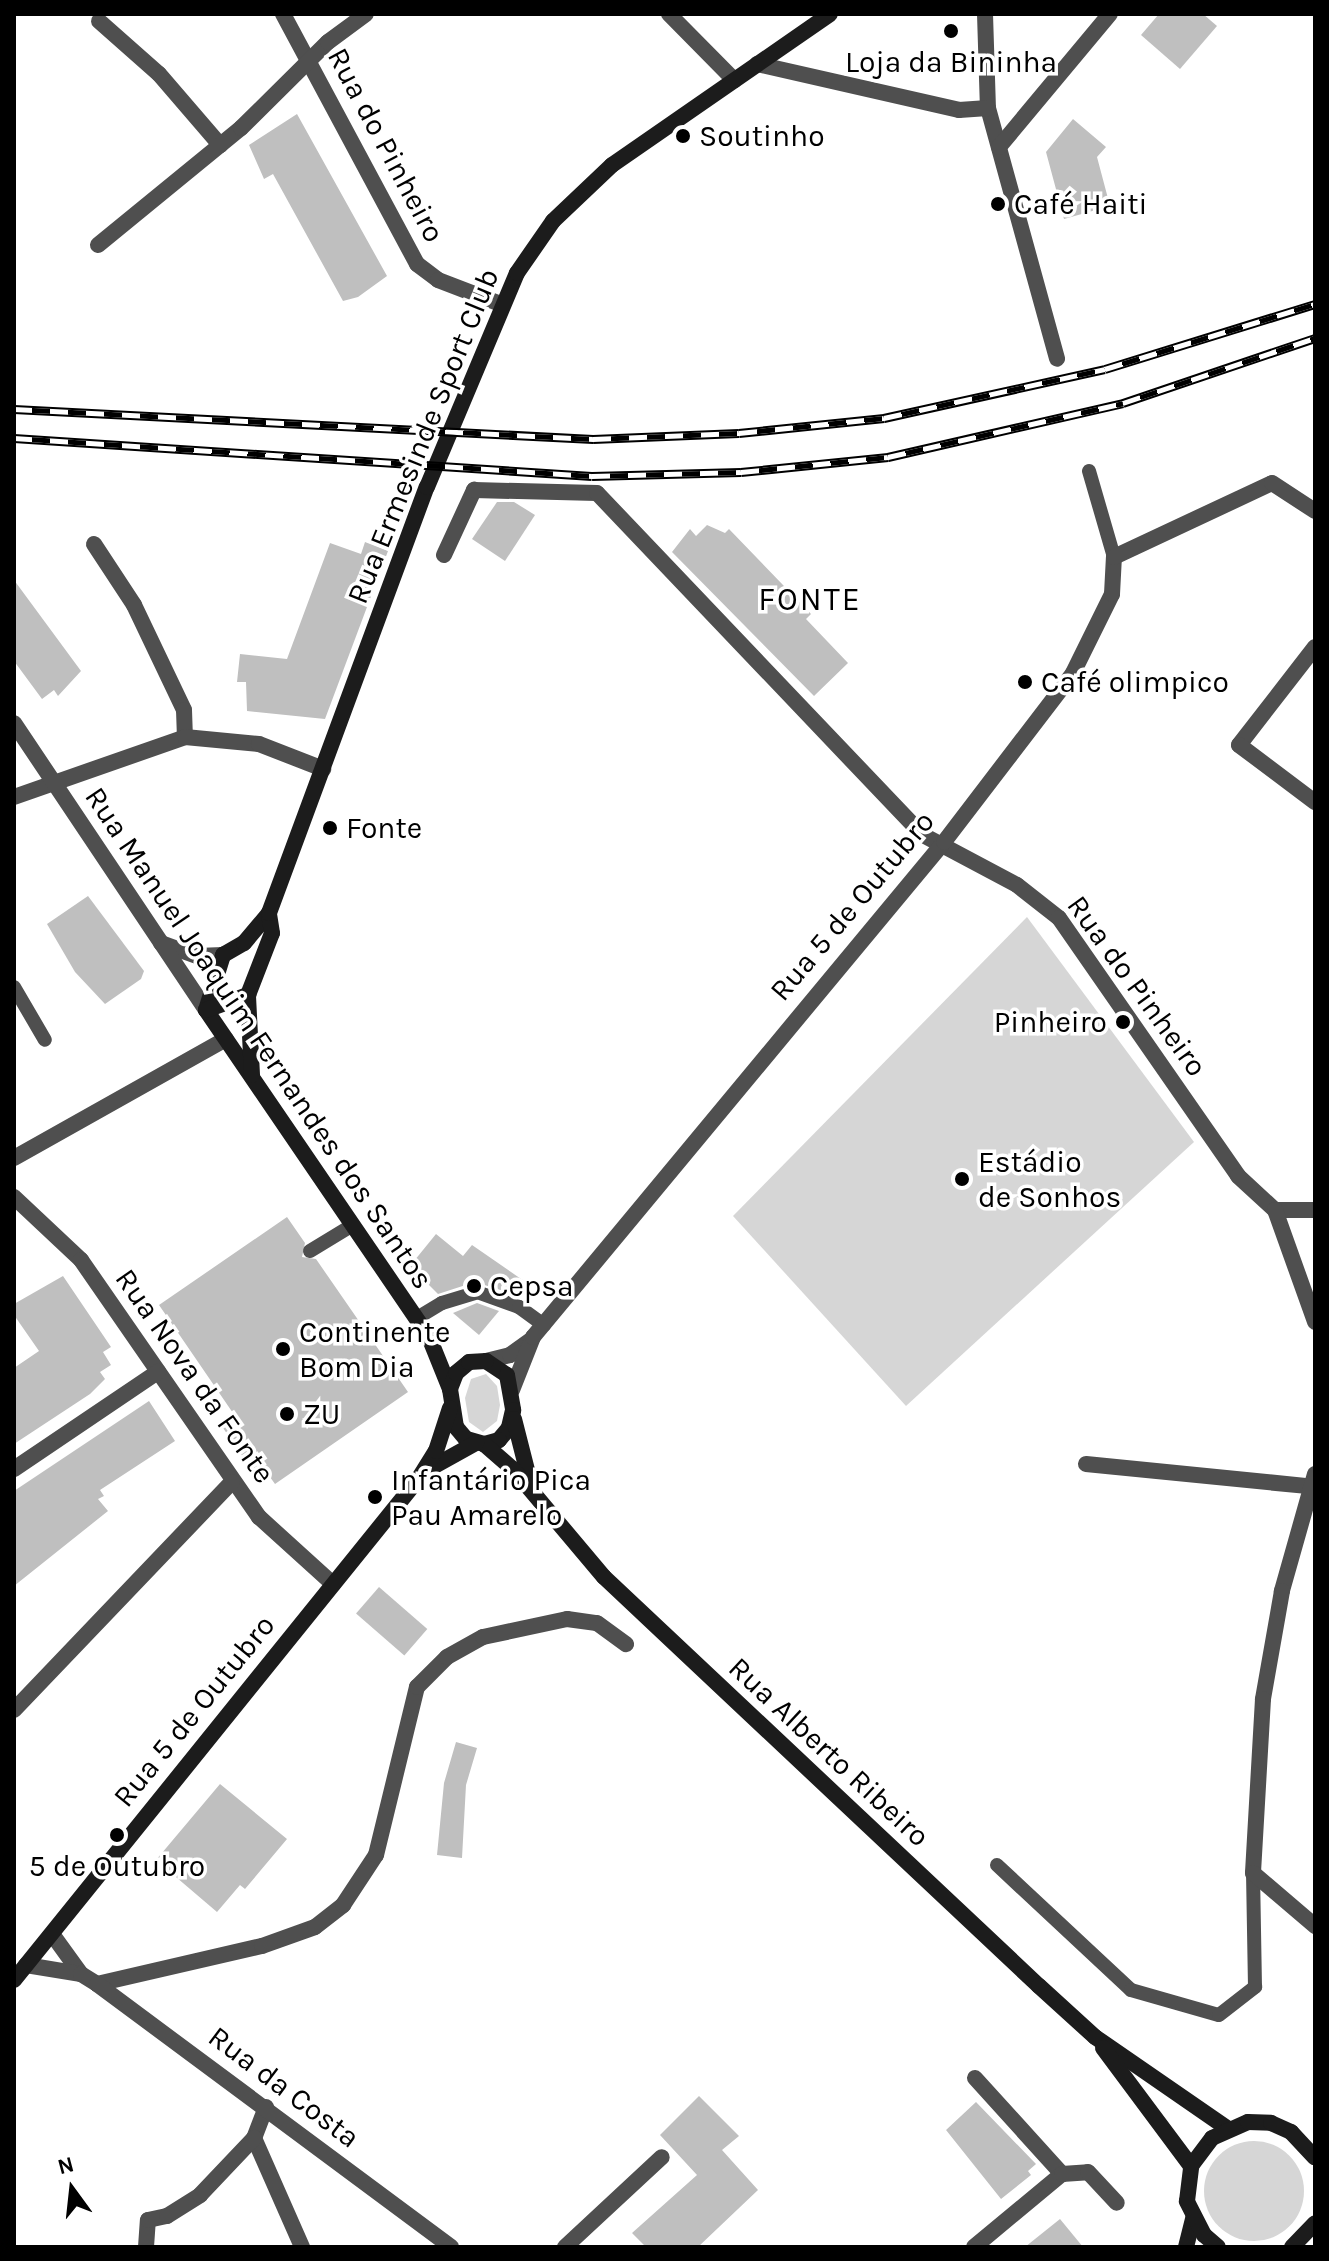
<!DOCTYPE html>
<html>
<head>
<meta charset="utf-8">
<style>
  body { margin:0 }
  #map { position:relative; width:1329px; height:2261px; overflow:hidden; background:#fff; font-family:Karla,sans-serif }
  div>[style] { position:absolute }
  .green>* { inset:0; background:#d6d6d6 }
  .round { border-radius:50% }
  .building>* { inset:0; background:#bfbfbf; transform-origin:0 0 }
  .service>* { height:14px; margin:-7px; padding:0 7px; transform-origin:7px; border-radius:7px; background:#4f4f4f }
  .minor>* { height:16px; margin:-8px; padding:0 8px; transform-origin:8px; border-radius:8px; background:#4f4f4f }
  .tertiary>* { height:16px; margin:-8px; padding:0 8px; transform-origin:8px; border-radius:8px; background:#4f4f4f }
  .secondary>* { height:16px; margin:-8px; padding:0 8px; transform-origin:8px; border-radius:8px; background:#1c1c1c }
  .rail>* { height:9px; margin-top:-4.5px; transform-origin:0; background:repeating-linear-gradient(90deg,#fff 0 18px,#000 0 36px); box-sizing:border-box; border-block:2px solid #000 }
  .dots>* { width:22px; height:22px; translate:-50% -50%; box-sizing:border-box; border:4px solid #fff; border-radius:50% }
  span { translate:-50% -50%; white-space:nowrap; text-align:center; line-height:1.15; -webkit-text-stroke:7px #fff; paint-order:stroke }
  .poi-label { font-size:30px; color:#000 }
  .left { translate:0 -50%; text-align:left }
  .right { translate:-100% -50%; text-align:right }
  .street-label { font-size:30px; color:#000 }
  .neighbourhood-label { font-size:32px; color:#000; letter-spacing:2px }
  .frame { position:absolute; inset:0; border:16px solid #000; pointer-events:none }
  .north { position:absolute; left:32px; top:2149px; width:80px; height:80px; -webkit-text-stroke:6px #fff; paint-order:stroke; rotate:345deg; font-size:22px; font-weight:700; line-height:32px; text-align:center; color:#000 }
  .north::after { content:''; display:block; margin:auto; width:28px; height:36px; background:#000; clip-path:polygon(50% 0,100% 100%,50% 72%,0 100%) }
</style>
</head>
<body>
<div id="map">
  <div class="green">
    <i style="clip-path:polygon(1027px 917px,1194px 1142px,906px 1406px,733px 1216px)"></i>
    <i style="clip-path:polygon(486px 1374px,497px 1386px,500px 1405px,497px 1421px,483px 1432px,469px 1422px,465px 1398px,471px 1379px)"></i>
    <i class="round" style="left:1204px;top:2141px;width:100px;height:100px"></i>
  </div>
  <div class="building">
    <i style="clip-path:polygon(1159px 14px,1203px 14px,1217px 26px,1180px 69px,1141px 35px)"></i>
    <i style="clip-path:polygon(297px 114px,387px 276px,358px 297px,343px 301px,273px 174px,264px 179px,249px 145px)"></i>
    <i style="clip-path:polygon(1073px 119px,1106px 147px,1097px 157px,1110px 206px,1064px 219px,1046px 152px)"></i>
    <i style="clip-path:polygon(497px 502px,514px 502px,535px 515px,505px 561px,472px 539px)"></i>
    <i style="clip-path:polygon(707px 525px,725px 533px,729px 529px,811px 614px,806px 619px,848px 663px,814px 696px,672px 552px,690px 529px,696px 536px)"></i>
    <i style="clip-path:polygon(365px 542px,388px 551px,325px 719px,247px 711px,246px 682px,237px 682px,240px 654px,287px 659px,330px 543px,361px 554px)"></i>
    <i style="clip-path:polygon(14px 580px,81px 671px,58px 696px,54px 690px,42px 699px,14px 661px)"></i>
    <i style="clip-path:polygon(88px 896px,144px 971px,141px 979px,105px 1004px,75px 972px,47px 924px)"></i>
    <i style="clip-path:polygon(287px 1217px,305px 1243px,302px 1257px,316px 1259px,408px 1392px,275px 1484px,265px 1470px,256px 1476px,221px 1425px,235px 1416px,159px 1305px)"></i>
    <i style="clip-path:polygon(436px 1234px,463px 1256px,472px 1245px,524px 1281px,513px 1294px,475px 1282px,438px 1294px,410px 1266px)"></i>
    <i style="clip-path:polygon(63px 1276px,111px 1347px,103px 1352px,111px 1365px,100px 1372px,105px 1379px,90px 1394px,14px 1444px,14px 1368px,39px 1351px,14px 1315px,14px 1304px)"></i>
    <i style="clip-path:polygon(477px 1303px,499px 1311px,479px 1335px,453px 1313px)"></i>
    <i style="clip-path:polygon(149px 1401px,175px 1441px,100px 1490px,104px 1496px,98px 1499px,108px 1511px,14px 1586px,14px 1491px)"></i>
    <i style="left:379px;top:1587px;width:64px;height:35px;rotate:41deg"></i>
    <i style="clip-path:polygon(456px 1742px,477px 1748px,466px 1785px,462px 1858px,437px 1855px,444px 1783px)"></i>
    <i style="clip-path:polygon(220px 1784px,287px 1839px,245px 1889px,240px 1885px,217px 1912px,156px 1860px)"></i>
    <i style="clip-path:polygon(699px 2096px,739px 2136px,722px 2150px,758px 2190px,698px 2247px,646px 2247px,632px 2233px,697px 2175px,660px 2135px)"></i>
    <i style="clip-path:polygon(976px 2102px,1036px 2164px,1028px 2171px,1031px 2175px,1001px 2199px,946px 2130px)"></i>
    <i style="clip-path:polygon(1060px 2219px,1083px 2247px,1025px 2247px)"></i>
  </div>
  <div class="service">
    <i style="left:1089px;top:471px;width:90px;rotate:73.8deg"></i>
    <i style="left:14px;top:987px;width:61px;rotate:59.7deg"></i>
    <i style="left:310px;top:1251px;width:50px;rotate:-31.2deg"></i>
    <i style="left:417px;top:1318px;width:29px;rotate:-31deg"></i>
    <i style="left:442px;top:1303px;width:37px;rotate:-17deg"></i>
    <i style="left:477px;top:1292px;width:45px;rotate:19.7deg"></i>
    <i style="left:519px;top:1307px;width:31px;rotate:36deg"></i>
    <i style="left:997px;top:1865px;width:183px;rotate:43deg"></i>
    <i style="left:1131px;top:1990px;width:91px;rotate:15.9deg"></i>
    <i style="left:1219px;top:2015px;width:46px;rotate:-37.9deg"></i>
    <i style="left:1255px;top:1987px;width:114px;rotate:-91deg"></i>
  </div>
  <div class="minor">
    <i style="left:283px;top:14px;width:284px;rotate:61.8deg"></i>
    <i style="left:417px;top:264px;width:26px;rotate:37deg"></i>
    <i style="left:438px;top:280px;width:67px;rotate:20.9deg"></i>
    <i style="left:669px;top:14px;width:93px;rotate:45.4deg"></i>
    <i style="left:985px;top:14px;width:94px;rotate:88.2deg"></i>
    <i style="left:988px;top:108px;width:260px;rotate:74.6deg"></i>
    <i style="left:99px;top:21px;width:80px;rotate:41.5deg"></i>
    <i style="left:159px;top:74px;width:94px;rotate:49.3deg"></i>
    <i style="left:757px;top:64px;width:207px;rotate:12.8deg"></i>
    <i style="left:959px;top:110px;width:29px;rotate:-4deg"></i>
    <i style="left:999px;top:147px;width:173px;rotate:-50.2deg"></i>
    <i style="left:98px;top:245px;width:185px;rotate:-39.3deg"></i>
    <i style="left:241px;top:128px;width:122px;rotate:-44.7deg"></i>
    <i style="left:328px;top:42px;width:47px;rotate:-36.4deg"></i>
    <i style="left:94px;top:544px;width:73px;rotate:56.7deg"></i>
    <i style="left:134px;top:605px;width:116px;rotate:64.5deg"></i>
    <i style="left:184px;top:710px;width:27px;rotate:88deg"></i>
    <i style="left:444px;top:555px;width:72px;rotate:-65.2deg"></i>
    <i style="left:474px;top:490px;width:123px;rotate:1.4deg"></i>
    <i style="left:597px;top:493px;width:472px;rotate:46.4deg"></i>
    <i style="left:923px;top:835px;width:106px;rotate:28deg"></i>
    <i style="left:1017px;top:885px;width:53px;rotate:38.2deg"></i>
    <i style="left:1059px;top:918px;width:314px;rotate:55.2deg"></i>
    <i style="left:1238px;top:1176px;width:50px;rotate:42.6deg"></i>
    <i style="left:1275px;top:1210px;width:40px"></i>
    <i style="left:1315px;top:647px;width:124px;rotate:127.8deg"></i>
    <i style="left:1239px;top:745px;width:95px;rotate:36.9deg"></i>
    <i style="left:14px;top:797px;width:181px;rotate:-19.3deg"></i>
    <i style="left:185px;top:737px;width:74px;rotate:5.4deg"></i>
    <i style="left:259px;top:744px;width:69px;rotate:21.3deg"></i>
    <i style="left:161px;top:943px;width:38px;rotate:20deg"></i>
    <i style="left:197px;top:956px;width:26px;rotate:-2deg"></i>
    <i style="left:14px;top:1158px;width:243px;rotate:-29.3deg"></i>
    <i style="left:14px;top:1197px;width:92px;rotate:43.2deg"></i>
    <i style="left:81px;top:1260px;width:313px;rotate:55.3deg"></i>
    <i style="left:259px;top:1517px;width:100px;rotate:42.2deg"></i>
    <i style="left:1275px;top:1210px;width:119px;rotate:70.3deg"></i>
    <i style="left:486px;top:1361px;width:25px;rotate:-14deg"></i>
    <i style="left:510px;top:1355px;width:24px;rotate:-36deg"></i>
    <i style="left:512px;top:1390px;width:57px;rotate:-68.4deg"></i>
    <i style="left:533px;top:1337px;width:643px;rotate:-50.3deg"></i>
    <i style="left:944px;top:842px;width:213px;rotate:-52.6deg"></i>
    <i style="left:1073px;top:673px;width:88px;rotate:-63.7deg"></i>
    <i style="left:1112px;top:594px;width:37px;rotate:-87deg"></i>
    <i style="left:1114px;top:557px;width:174px;rotate:-25.1deg"></i>
    <i style="left:1272px;top:483px;width:51px;rotate:33.1deg"></i>
    <i style="left:1086px;top:1464px;width:223px;rotate:5.7deg"></i>
    <i style="left:14px;top:1469px;width:174px;rotate:-34deg"></i>
    <i style="left:1315px;top:1474px;width:122px;rotate:105.8deg"></i>
    <i style="left:1282px;top:1591px;width:110px;rotate:100deg"></i>
    <i style="left:1263px;top:1699px;width:174px;rotate:93.3deg"></i>
    <i style="left:1253px;top:1873px;width:82px;rotate:40.5deg"></i>
    <i style="left:14px;top:1710px;width:315px;rotate:-46.3deg"></i>
    <i style="left:97px;top:1984px;width:169px;rotate:-13deg"></i>
    <i style="left:262px;top:1946px;width:56px;rotate:-19.7deg"></i>
    <i style="left:315px;top:1927px;width:36px;rotate:-38deg"></i>
    <i style="left:343px;top:1905px;width:60px;rotate:-56.6deg"></i>
    <i style="left:376px;top:1855px;width:173px;rotate:-76.3deg"></i>
    <i style="left:417px;top:1687px;width:42px;rotate:-45deg"></i>
    <i style="left:447px;top:1657px;width:41px;rotate:-29.1deg"></i>
    <i style="left:483px;top:1637px;width:86px;rotate:-12.1deg"></i>
    <i style="left:567px;top:1619px;width:30px;rotate:8deg"></i>
    <i style="left:597px;top:1623px;width:36px;rotate:36deg"></i>
    <i style="left:975px;top:2078px;width:130px;rotate:47.8deg"></i>
    <i style="left:266px;top:2107px;width:33px;rotate:111deg"></i>
    <i style="left:254px;top:2138px;width:119px;rotate:66.2deg"></i>
    <i style="left:146px;top:2247px;width:27px;rotate:-86deg"></i>
    <i style="left:148px;top:2220px;width:19px;rotate:-12deg"></i>
    <i style="left:167px;top:2216px;width:39px;rotate:-32deg"></i>
    <i style="left:200px;top:2195px;width:79px;rotate:-46.5deg"></i>
    <i style="left:565px;top:2247px;width:132px;rotate:-42.9deg"></i>
    <i style="left:974px;top:2247px;width:114px;rotate:-39.7deg"></i>
    <i style="left:1062px;top:2174px;width:26px;rotate:-4deg"></i>
    <i style="left:1088px;top:2172px;width:42px;rotate:46.9deg"></i>
  </div>
  <div class="tertiary">
    <i style="left:14px;top:723px;width:345px;rotate:56.2deg"></i>
    <i style="left:52px;top:1934px;width:49px;rotate:54.1deg"></i>
    <i style="left:26px;top:1965px;width:56px;rotate:9.3deg"></i>
    <i style="left:81px;top:1974px;width:19px;rotate:32deg"></i>
    <i style="left:97px;top:1984px;width:441px;rotate:36.6deg"></i>
  </div>
  <div class="secondary">
    <i style="left:206px;top:1010px;width:396px;rotate:55.7deg"></i>
    <i style="left:429px;top:1337px;width:56px;rotate:68deg"></i>
    <i style="left:206px;top:1010px;width:58px;rotate:-72.8deg"></i>
    <i style="left:223px;top:955px;width:24px;rotate:-30deg"></i>
    <i style="left:244px;top:943px;width:39px;rotate:-50deg"></i>
    <i style="left:206px;top:1010px;width:45px;rotate:-19.7deg"></i>
    <i style="left:252px;top:1075px;width:80px;rotate:-92.9deg"></i>
    <i style="left:248px;top:995px;width:66px;rotate:-68.8deg"></i>
    <i style="left:272px;top:933px;width:20px;rotate:-99deg"></i>
    <i style="left:269px;top:913px;width:454px;rotate:-69.7deg"></i>
    <i style="left:427px;top:487px;width:232px;rotate:-67.2deg"></i>
    <i style="left:517px;top:273px;width:63px;rotate:-55.3deg"></i>
    <i style="left:553px;top:221px;width:81px;rotate:-43.5deg"></i>
    <i style="left:612px;top:165px;width:265px;rotate:-34.7deg"></i>
    <i style="left:486px;top:1361px;width:25px;rotate:34deg"></i>
    <i style="left:507px;top:1375px;width:36px;rotate:80deg"></i>
    <i style="left:513px;top:1410px;width:18px;rotate:103deg"></i>
    <i style="left:509px;top:1428px;width:16px;rotate:130deg"></i>
    <i style="left:499px;top:1440px;width:16px;rotate:165deg"></i>
    <i style="left:484px;top:1444px;width:19px;rotate:-164deg"></i>
    <i style="left:466px;top:1439px;width:16px;rotate:-130deg"></i>
    <i style="left:456px;top:1427px;width:38px;rotate:-99deg"></i>
    <i style="left:450px;top:1389px;width:17px;rotate:-69deg"></i>
    <i style="left:456px;top:1373px;width:17px;rotate:-40deg"></i>
    <i style="left:469px;top:1362px;width:17px;rotate:-3deg"></i>
    <i style="left:514px;top:1419px;width:65px;rotate:75.7deg"></i>
    <i style="left:484px;top:1444px;width:38px;rotate:41deg"></i>
    <i style="left:513px;top:1469px;width:141px;rotate:49.9deg"></i>
    <i style="left:604px;top:1577px;width:597px;rotate:43.24deg"></i>
    <i style="left:1039px;top:1986px;width:76px;rotate:42.3deg"></i>
    <i style="left:1095px;top:2037px;width:160px;rotate:34.6deg"></i>
    <i style="left:429px;top:1469px;width:54px;rotate:-29deg"></i>
    <i style="left:14px;top:1980px;width:645px;rotate:-51.1deg"></i>
    <i style="left:419px;top:1478px;width:32px;rotate:-58deg"></i>
    <i style="left:436px;top:1451px;width:45px;rotate:-72deg"></i>
    <i style="left:1103px;top:2048px;width:147px;rotate:53.3deg"></i>
    <i style="left:1186px;top:2247px;width:30px;rotate:-76deg"></i>
    <i style="left:1218px;top:2247px;width:18px;rotate:-139deg"></i>
    <i style="left:1204px;top:2235px;width:38px;rotate:-117deg"></i>
    <i style="left:1187px;top:2201px;width:35px;rotate:-83deg"></i>
    <i style="left:1191px;top:2166px;width:35px;rotate:-53deg"></i>
    <i style="left:1212px;top:2138px;width:39px;rotate:-24deg"></i>
    <i style="left:1248px;top:2122px;width:23px;rotate:2deg"></i>
    <i style="left:1271px;top:2123px;width:22px;rotate:24deg"></i>
    <i style="left:1291px;top:2132px;width:35px;rotate:47deg"></i>
    <i style="left:1292px;top:2247px;width:33px;rotate:-46deg"></i>
  </div>
  <div class="rail">
    <i style="left:14px;top:409px;width:580px;rotate:2.97deg"></i>
    <i style="left:593px;top:439px;width:146px;rotate:-2.4deg"></i>
    <i style="left:739px;top:433px;width:146px;rotate:-5.9deg"></i>
    <i style="left:884px;top:418px;width:226px;rotate:-12.5deg"></i>
    <i style="left:1105px;top:369px;width:220px;rotate:-17.2deg"></i>
    <i style="left:14px;top:438px;width:579px;rotate:3.76deg"></i>
    <i style="left:592px;top:476px;width:149px;rotate:-1.5deg"></i>
    <i style="left:741px;top:472px;width:148px;rotate:-5.8deg"></i>
    <i style="left:888px;top:457px;width:241px;rotate:-12.9deg"></i>
    <i style="left:1123px;top:403px;width:203px;rotate:-18.7deg"></i>
  </div>
  <div class="dots">
    <i style="left:951px;top:31px;background:#000"></i>
    <i style="left:683px;top:136px;background:#000"></i>
    <i style="left:998px;top:204px;background:#000"></i>
    <i style="left:1025px;top:682px;background:#000"></i>
    <i style="left:330px;top:828px;background:#000"></i>
    <i style="left:1123px;top:1022px;background:#000"></i>
    <i style="left:962px;top:1179px;background:#000"></i>
    <i style="left:474px;top:1286px;background:#000"></i>
    <i style="left:283px;top:1349px;background:#000"></i>
    <i style="left:287px;top:1414px;background:#000"></i>
    <i style="left:375px;top:1497px;background:#000"></i>
    <i style="left:117px;top:1835px;background:#000"></i>
  </div>
  <div class="poi-label">
    <span style="left:951px;top:62px">Loja da Bininha</span>
    <span class="left" style="left:699px;top:136px">Soutinho</span>
    <span class="left" style="left:1014px;top:204px">Café Haiti</span>
    <span class="left" style="left:1041px;top:682px">Café olimpico</span>
    <span class="left" style="left:346px;top:828px">Fonte</span>
    <span class="right" style="left:1107px;top:1022px">Pinheiro</span>
    <span class="left" style="left:978px;top:1179px">Estádio<br>de Sonhos</span>
    <span class="left" style="left:490px;top:1286px">Cepsa</span>
    <span class="left" style="left:299px;top:1349px">Continente<br>Bom Dia</span>
    <span class="left" style="left:303px;top:1414px">ZU</span>
    <span class="left" style="left:391px;top:1497px">Infantário Pica<br>Pau Amarelo</span>
    <span style="left:117px;top:1866px">5 de Outubro</span>
  </div>
  <div class="street-label">
    <span style="left:386px;top:145px;rotate:62deg">Rua do Pinheiro</span>
    <span style="left:423px;top:436px;rotate:-68deg">Rua Ermesinde Sport Club</span>
    <span style="left:852px;top:906px;rotate:-50deg">Rua 5 de Outubro</span>
    <span style="left:1137px;top:986px;rotate:54deg">Rua do Pinheiro</span>
    <span style="left:259px;top:1038px;rotate:56deg">Rua Manuel Joaquim Fernandes dos Santos</span>
    <span style="left:195px;top:1376px;rotate:55deg">Rua Nova da Fonte</span>
    <span style="left:194px;top:1711px;rotate:-51deg">Rua 5 de Outubro</span>
    <span style="left:829px;top:1752px;rotate:43deg">Rua Alberto Ribeiro</span>
    <span style="left:284px;top:2087px;rotate:37deg">Rua da Costa</span>
  </div>
  <div class="neighbourhood-label">
    <span style="left:810px;top:600px">FONTE</span>
  </div>
  <div class="frame"></div>
  <div class="north">N</div>
</div>
</body>
</html>
